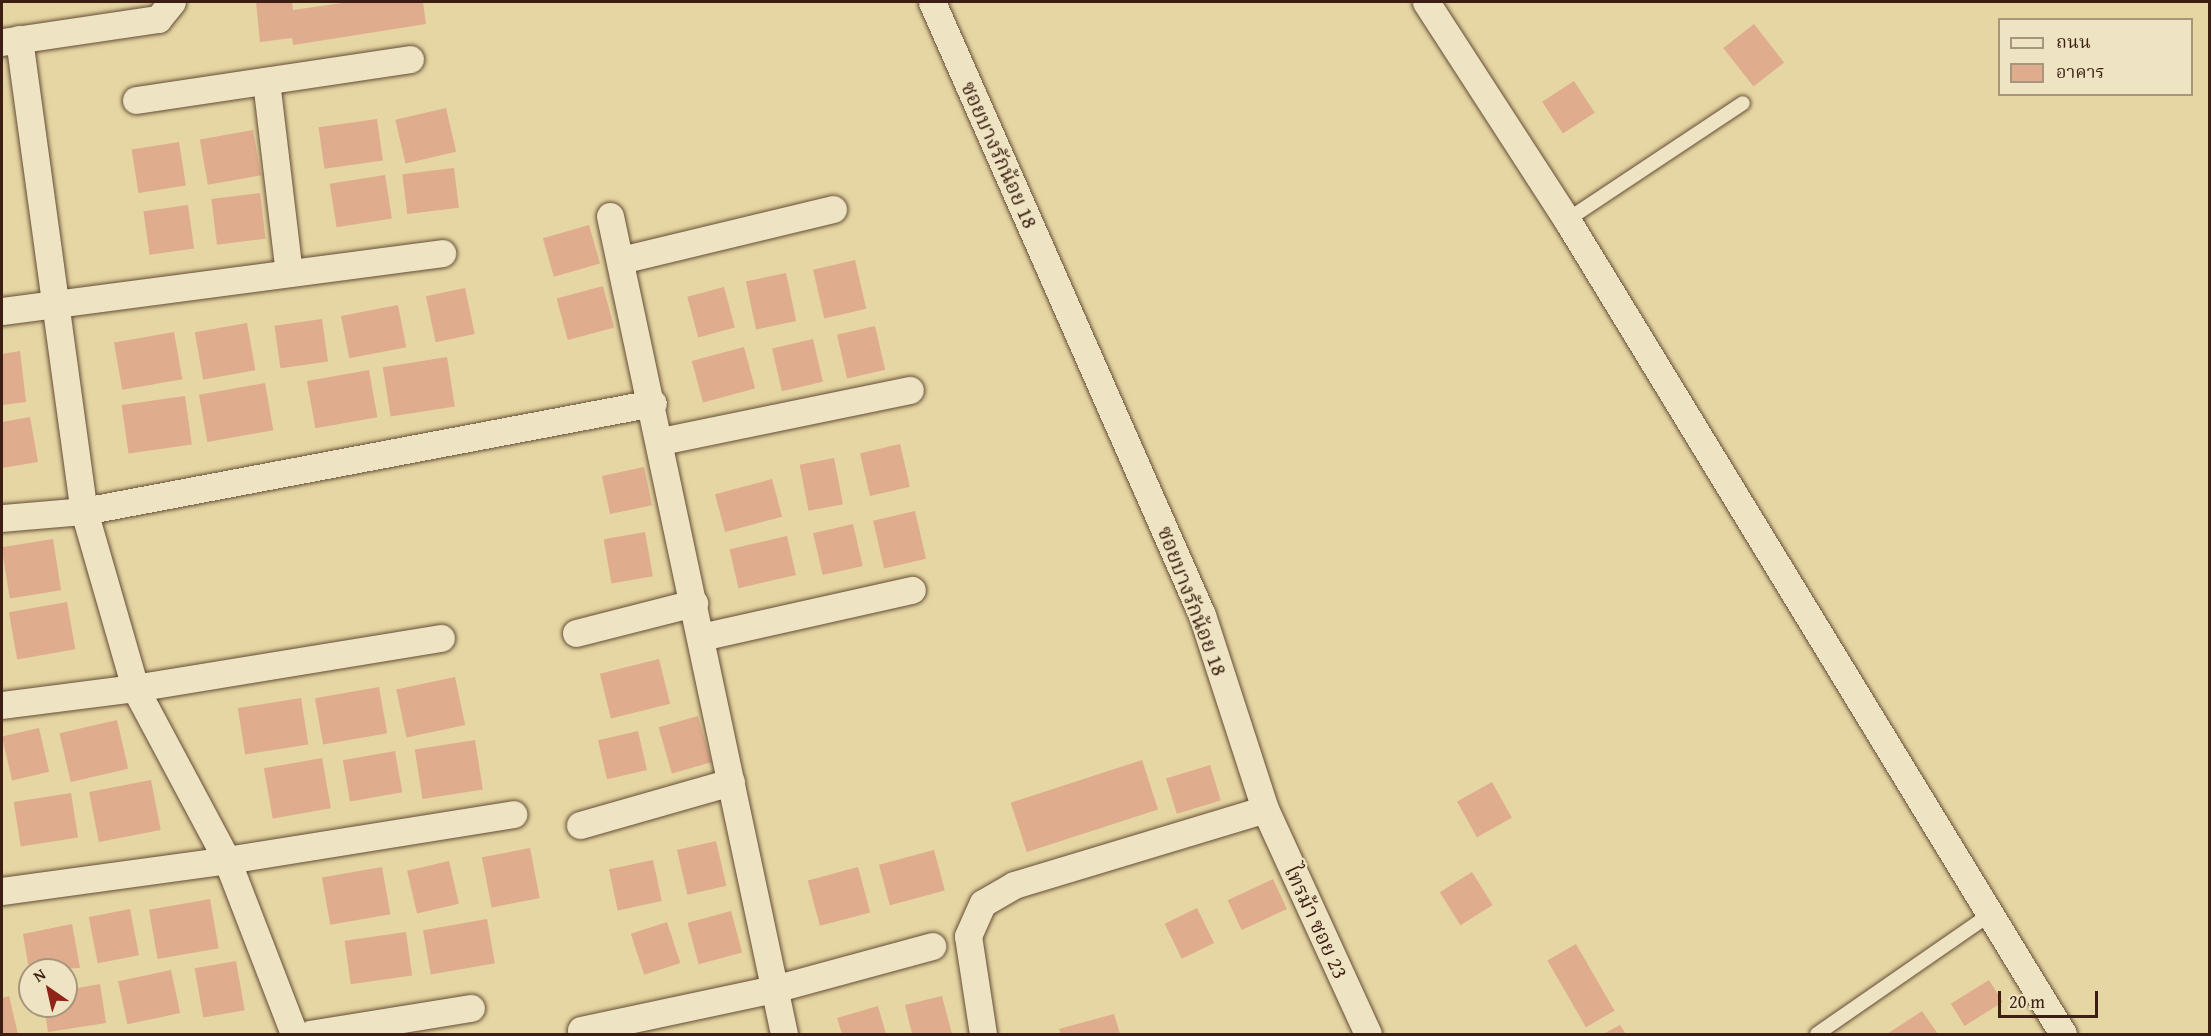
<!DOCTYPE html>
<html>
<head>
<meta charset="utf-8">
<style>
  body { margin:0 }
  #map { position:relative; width:2211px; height:1036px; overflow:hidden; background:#e5d6a3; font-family:"Gentium Book Plus","Noto Serif Thai",serif }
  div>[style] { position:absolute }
  .building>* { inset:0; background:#e0ac8e; transform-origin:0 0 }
  .roads { filter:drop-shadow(0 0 2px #664d36) drop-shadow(0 0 2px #664d36) }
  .service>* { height:14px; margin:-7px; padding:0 7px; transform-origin:7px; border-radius:7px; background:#eee4c3 }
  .minor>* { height:27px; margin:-13.5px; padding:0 13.5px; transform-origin:13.5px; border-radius:13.5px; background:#eee4c3 }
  span { translate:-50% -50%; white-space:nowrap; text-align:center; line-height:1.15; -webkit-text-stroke:4.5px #eee4c3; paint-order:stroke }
  .street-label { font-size:21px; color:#3c1f12 }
  .frame { position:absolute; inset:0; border:3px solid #3c1f12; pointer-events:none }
  .legend { position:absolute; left:1998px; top:18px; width:195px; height:78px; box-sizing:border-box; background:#eee4c3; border:2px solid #a7957c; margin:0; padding:8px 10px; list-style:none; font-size:18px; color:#3c1f12 }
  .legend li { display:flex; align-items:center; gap:12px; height:30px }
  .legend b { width:30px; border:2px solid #a7957c }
  .north { position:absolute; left:18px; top:958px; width:60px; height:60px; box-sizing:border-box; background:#eee4c3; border:2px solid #a7957c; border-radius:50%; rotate:326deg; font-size:16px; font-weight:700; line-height:24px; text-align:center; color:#3c1f12 }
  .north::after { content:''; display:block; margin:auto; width:21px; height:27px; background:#8f2418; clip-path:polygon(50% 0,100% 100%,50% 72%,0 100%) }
  .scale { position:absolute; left:1998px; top:991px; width:100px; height:27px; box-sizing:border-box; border:3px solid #3c1f12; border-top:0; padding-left:8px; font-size:18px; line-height:21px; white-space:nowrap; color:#3c1f12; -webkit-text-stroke:4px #eee4c3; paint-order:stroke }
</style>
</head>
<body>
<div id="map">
  <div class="building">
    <i style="clip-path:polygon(256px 2px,292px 2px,293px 10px,349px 2px,423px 2px,426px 24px,293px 45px,292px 38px,260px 42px)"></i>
    <i style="left:1754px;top:24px;width:49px;height:39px;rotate:52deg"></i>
    <i style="left:1574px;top:81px;width:38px;height:38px;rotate:57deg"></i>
    <i style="left:446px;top:108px;width:45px;height:52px;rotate:77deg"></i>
    <i style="left:377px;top:119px;width:42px;height:59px;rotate:82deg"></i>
    <i style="left:253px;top:130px;width:46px;height:54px;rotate:80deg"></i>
    <i style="left:179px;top:142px;width:44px;height:48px;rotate:81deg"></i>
    <i style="left:454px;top:168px;width:40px;height:52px;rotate:83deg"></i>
    <i style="left:385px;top:175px;width:44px;height:56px;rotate:81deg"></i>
    <i style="left:260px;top:193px;width:46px;height:49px;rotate:83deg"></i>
    <i style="left:188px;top:205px;width:44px;height:45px;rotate:82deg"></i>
    <i style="left:589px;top:225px;width:40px;height:48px;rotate:74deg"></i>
    <i style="left:855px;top:260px;width:50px;height:43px;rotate:77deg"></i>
    <i style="left:786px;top:273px;width:49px;height:41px;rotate:78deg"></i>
    <i style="left:603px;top:286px;width:43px;height:48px;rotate:75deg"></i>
    <i style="left:724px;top:287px;width:42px;height:38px;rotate:75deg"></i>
    <i style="left:465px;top:288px;width:47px;height:40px;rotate:78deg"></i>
    <i style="left:398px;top:305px;width:43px;height:58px;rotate:79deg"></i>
    <i style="left:322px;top:319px;width:43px;height:48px;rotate:82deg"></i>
    <i style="left:247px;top:323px;width:48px;height:53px;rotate:80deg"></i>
    <i style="left:875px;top:326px;width:45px;height:39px;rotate:77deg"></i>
    <i style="left:174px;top:332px;width:48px;height:61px;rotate:80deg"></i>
    <i style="left:813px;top:339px;width:44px;height:42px;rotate:77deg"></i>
    <i style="left:744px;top:347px;width:43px;height:54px;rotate:75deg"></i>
    <i style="clip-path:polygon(20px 351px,26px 402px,2px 405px,2px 354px)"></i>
    <i style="left:447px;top:357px;width:50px;height:65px;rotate:81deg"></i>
    <i style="left:369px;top:370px;width:48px;height:63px;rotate:80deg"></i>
    <i style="left:265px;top:383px;width:48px;height:67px;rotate:80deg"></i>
    <i style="left:185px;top:396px;width:49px;height:64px;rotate:82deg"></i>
    <i style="clip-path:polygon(30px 417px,38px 462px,2px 468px,2px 422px)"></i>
    <i style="left:900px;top:444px;width:44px;height:41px;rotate:77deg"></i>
    <i style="left:834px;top:458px;width:47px;height:35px;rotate:79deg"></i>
    <i style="left:644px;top:467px;width:39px;height:43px;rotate:78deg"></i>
    <i style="left:772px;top:479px;width:39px;height:59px;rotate:75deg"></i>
    <i style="left:915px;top:511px;width:49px;height:43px;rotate:77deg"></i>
    <i style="left:853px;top:524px;width:43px;height:41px;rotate:77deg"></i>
    <i style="left:645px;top:532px;width:45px;height:42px;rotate:80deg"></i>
    <i style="left:787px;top:536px;width:40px;height:59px;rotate:77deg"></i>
    <i style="left:53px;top:539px;width:52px;height:52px;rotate:81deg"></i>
    <i style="left:67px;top:602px;width:48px;height:59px;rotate:80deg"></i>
    <i style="left:659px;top:659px;width:46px;height:61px;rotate:76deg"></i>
    <i style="left:455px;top:677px;width:49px;height:60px;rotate:78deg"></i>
    <i style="left:379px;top:687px;width:47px;height:65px;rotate:80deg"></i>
    <i style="left:301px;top:698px;width:47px;height:64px;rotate:81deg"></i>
    <i style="left:698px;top:716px;width:48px;height:41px;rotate:74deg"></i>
    <i style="left:117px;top:720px;width:50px;height:59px;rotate:77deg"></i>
    <i style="left:39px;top:728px;width:45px;height:38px;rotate:77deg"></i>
    <i style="left:638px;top:731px;width:40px;height:41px;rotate:77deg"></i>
    <i style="left:475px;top:740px;width:50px;height:61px;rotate:81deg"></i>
    <i style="left:395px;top:751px;width:42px;height:53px;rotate:80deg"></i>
    <i style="left:322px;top:758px;width:51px;height:59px;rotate:80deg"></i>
    <i style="left:1142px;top:760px;width:52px;height:138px;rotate:72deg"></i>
    <i style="left:1210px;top:765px;width:37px;height:46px;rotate:73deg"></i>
    <i style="left:151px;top:780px;width:51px;height:63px;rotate:79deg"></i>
    <i style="left:1492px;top:782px;width:41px;height:40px;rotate:61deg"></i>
    <i style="left:71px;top:793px;width:45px;height:58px;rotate:81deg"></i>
    <i style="left:716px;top:841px;width:46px;height:40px;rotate:77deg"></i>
    <i style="left:530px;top:848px;width:51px;height:49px;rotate:79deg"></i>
    <i style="left:934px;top:850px;width:42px;height:57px;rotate:75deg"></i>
    <i style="left:653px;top:860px;width:42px;height:45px;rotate:78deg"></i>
    <i style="left:449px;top:861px;width:44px;height:43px;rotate:77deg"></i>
    <i style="left:382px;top:867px;width:48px;height:61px;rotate:80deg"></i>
    <i style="left:858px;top:867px;width:47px;height:52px;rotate:75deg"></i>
    <i style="left:1472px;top:872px;width:39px;height:38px;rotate:58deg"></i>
    <i style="left:1273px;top:879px;width:33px;height:50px;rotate:65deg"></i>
    <i style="left:210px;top:899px;width:50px;height:62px;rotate:80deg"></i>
    <i style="left:1197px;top:908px;width:39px;height:36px;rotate:64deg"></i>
    <i style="left:130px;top:909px;width:47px;height:42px;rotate:79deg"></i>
    <i style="left:731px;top:911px;width:43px;height:45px;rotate:75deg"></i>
    <i style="left:487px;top:919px;width:45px;height:65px;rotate:80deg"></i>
    <i style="left:667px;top:922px;width:43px;height:38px;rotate:72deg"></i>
    <i style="clip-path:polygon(72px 924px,80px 968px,29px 970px,23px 934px)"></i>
    <i style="left:406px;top:932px;width:44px;height:62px;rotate:82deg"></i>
    <i style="left:1576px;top:944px;width:77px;height:33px;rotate:60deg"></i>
    <i style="left:236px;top:961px;width:50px;height:42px;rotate:80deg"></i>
    <i style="left:171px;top:970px;width:44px;height:54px;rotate:78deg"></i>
    <i style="left:1989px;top:980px;width:26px;height:45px;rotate:58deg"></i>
    <i style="clip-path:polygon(100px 984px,106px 1023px,48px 1032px,44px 1006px,66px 1006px,66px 990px)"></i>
    <i style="clip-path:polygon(9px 996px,18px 1034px,2px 1034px,2px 998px)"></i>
    <i style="clip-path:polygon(942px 996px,952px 1034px,912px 1034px,905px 1005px)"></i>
    <i style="clip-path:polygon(878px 1006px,886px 1034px,842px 1034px,837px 1018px)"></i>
    <i style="clip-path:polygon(1922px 1011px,1938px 1034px,1887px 1034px)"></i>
    <i style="clip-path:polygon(1114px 1014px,1120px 1034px,1061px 1034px,1059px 1029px)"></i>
    <i style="clip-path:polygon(1620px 1025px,1626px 1034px,1603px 1034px)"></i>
  </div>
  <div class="roads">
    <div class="service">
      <i style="left:1567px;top:220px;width:211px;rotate:-33.6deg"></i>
      <i style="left:1817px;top:1034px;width:211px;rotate:-34.7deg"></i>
    </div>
    <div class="minor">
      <i style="left:932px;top:2px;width:670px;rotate:66.23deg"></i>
      <i style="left:1202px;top:615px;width:204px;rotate:72deg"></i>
      <i style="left:1265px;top:809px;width:247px;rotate:65.4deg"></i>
      <i style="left:1426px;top:2px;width:260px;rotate:57.1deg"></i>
      <i style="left:1567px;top:220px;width:953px;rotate:58.64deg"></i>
      <i style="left:19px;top:39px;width:476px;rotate:82.2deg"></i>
      <i style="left:84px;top:511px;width:184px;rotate:73.9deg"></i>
      <i style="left:135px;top:688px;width:195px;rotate:61.9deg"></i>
      <i style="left:227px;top:860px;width:186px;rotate:68.9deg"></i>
      <i style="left:2px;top:42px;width:158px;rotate:-8.4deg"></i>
      <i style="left:158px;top:19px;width:22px;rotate:-51deg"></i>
      <i style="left:266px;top:81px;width:193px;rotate:83.2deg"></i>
      <i style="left:136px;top:100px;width:277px;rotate:-8.5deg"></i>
      <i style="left:610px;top:216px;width:836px;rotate:77.99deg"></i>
      <i style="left:621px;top:260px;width:218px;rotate:-13.5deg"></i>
      <i style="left:2px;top:311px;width:444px;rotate:-7.5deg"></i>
      <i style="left:661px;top:441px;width:254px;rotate:-11.6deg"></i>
      <i style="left:2px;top:518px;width:82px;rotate:-4.9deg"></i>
      <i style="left:84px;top:511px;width:579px;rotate:-10.75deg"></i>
      <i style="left:576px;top:633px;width:122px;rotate:-14.3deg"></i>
      <i style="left:701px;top:637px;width:216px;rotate:-12.6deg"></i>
      <i style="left:2px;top:705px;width:134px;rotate:-7.3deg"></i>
      <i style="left:135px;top:688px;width:310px;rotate:-9.3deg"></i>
      <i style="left:580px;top:825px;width:157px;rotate:-15.9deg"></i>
      <i style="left:2px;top:891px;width:227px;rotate:-7.8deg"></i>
      <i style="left:227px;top:860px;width:290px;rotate:-9.1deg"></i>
      <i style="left:581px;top:1030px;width:197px;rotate:-12deg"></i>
      <i style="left:774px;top:989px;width:164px;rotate:-15.2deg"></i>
      <i style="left:310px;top:1034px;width:163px;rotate:-9.2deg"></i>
      <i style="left:983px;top:1034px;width:99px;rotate:-98.7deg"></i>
      <i style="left:968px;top:936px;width:36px;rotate:-66deg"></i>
      <i style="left:983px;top:903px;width:36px;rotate:-30deg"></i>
      <i style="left:1014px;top:885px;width:262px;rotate:-16.8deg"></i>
    </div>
  </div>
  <div class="street-label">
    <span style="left:999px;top:155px;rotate:66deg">ซอยบางรักน้อย 18</span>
    <span style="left:1192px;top:601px;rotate:69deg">ซอยบางรักน้อย 18</span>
    <span style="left:1316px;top:922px;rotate:65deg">ไทรม้า ซอย 23</span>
  </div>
  <div class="frame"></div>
  <ul class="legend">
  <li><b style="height:8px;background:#eee4c3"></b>ถนน</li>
  <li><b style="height:16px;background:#e0ac8e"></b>อาคาร</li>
  </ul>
  <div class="north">N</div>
  <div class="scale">20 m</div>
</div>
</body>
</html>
